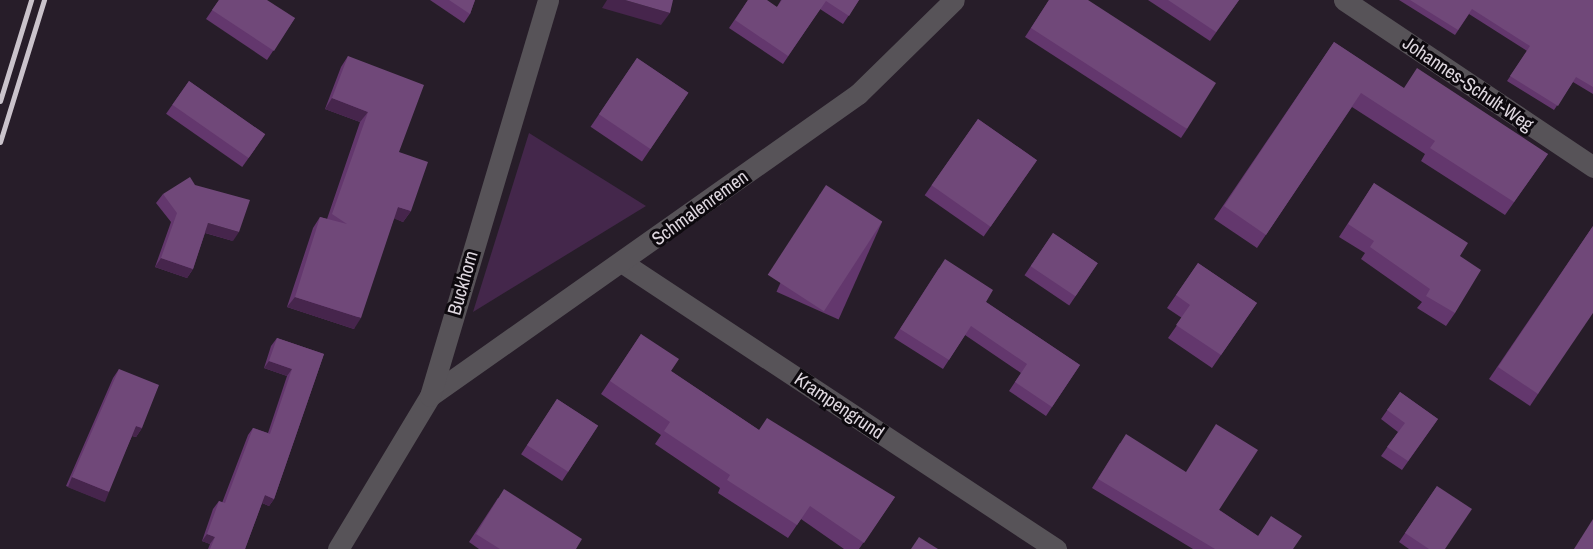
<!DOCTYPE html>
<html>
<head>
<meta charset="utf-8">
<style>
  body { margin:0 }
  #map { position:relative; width:1593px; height:549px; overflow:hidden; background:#271d29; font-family:"Archivo Narrow",sans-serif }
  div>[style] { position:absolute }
  .green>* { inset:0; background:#44274b }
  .minor>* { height:21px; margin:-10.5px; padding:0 10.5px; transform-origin:10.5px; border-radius:10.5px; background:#575358 }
  .rail>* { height:5px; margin:-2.5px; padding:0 2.5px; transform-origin:2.5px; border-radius:2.5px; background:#cac3cb }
  .wall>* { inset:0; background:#63376d; transform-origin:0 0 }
  .shaded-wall>* { inset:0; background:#46254c; transform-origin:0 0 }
  .building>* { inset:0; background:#704879; transform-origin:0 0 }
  span { translate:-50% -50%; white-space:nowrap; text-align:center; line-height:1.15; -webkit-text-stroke:6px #0d090e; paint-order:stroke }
  .street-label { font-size:19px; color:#ded7df }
</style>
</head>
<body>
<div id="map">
  <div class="green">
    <i style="clip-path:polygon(529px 133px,646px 206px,473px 312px)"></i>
  </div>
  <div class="minor">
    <i style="left:1344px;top:0;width:300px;rotate:33.8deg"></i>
    <i style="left:623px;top:263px;width:519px;rotate:33.45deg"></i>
    <i style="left:430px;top:396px;width:524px;rotate:-35.21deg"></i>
    <i style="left:858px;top:94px;width:134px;rotate:-44.4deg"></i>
    <i style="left:338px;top:549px;width:179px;rotate:-59deg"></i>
    <i style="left:430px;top:396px;width:413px;rotate:-73.4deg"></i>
  </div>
  <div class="rail">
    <i style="left:0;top:101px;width:106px;rotate:-72.9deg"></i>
    <i style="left:0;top:142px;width:149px;rotate:-72.8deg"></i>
  </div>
  <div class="wall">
    <i style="clip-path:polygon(219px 0,295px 18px,267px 60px,206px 19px)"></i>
    <i style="clip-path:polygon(430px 0,475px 0,470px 14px,464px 23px)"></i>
    <i style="clip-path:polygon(748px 0,777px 7px,781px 0,859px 0,843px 24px,820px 9px,783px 64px,729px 28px)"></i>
    <i style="clip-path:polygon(1049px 0,1187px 129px,1181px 138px,1025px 37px)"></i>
    <i style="clip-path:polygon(1148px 0,1239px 0,1210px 41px)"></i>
    <i style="clip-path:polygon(1399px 0,1593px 0,1593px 94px,1573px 82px,1554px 110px,1507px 81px,1527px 51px,1469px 14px,1455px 35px)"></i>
    <i style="clip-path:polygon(1334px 42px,1403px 88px,1548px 154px,1505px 215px,1421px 161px,1425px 154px,1352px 107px,1257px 248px,1214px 219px)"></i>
    <i style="clip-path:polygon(348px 56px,399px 152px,411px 211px,403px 222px,394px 218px,354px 329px,287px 307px,313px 228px,320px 217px,327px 219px,360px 122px,325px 109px,341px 67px)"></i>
    <i style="left:637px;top:58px;width:62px;height:83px;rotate:34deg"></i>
    <i style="left:189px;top:81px;width:93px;height:40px;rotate:35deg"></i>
    <i style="left:978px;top:119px;width:72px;height:93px;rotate:35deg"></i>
    <i style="clip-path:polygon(1374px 183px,1460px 256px,1455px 313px,1446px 326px,1417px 308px,1422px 302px,1361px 259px,1365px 253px,1339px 237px)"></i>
    <i style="clip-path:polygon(163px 194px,233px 241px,205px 233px,193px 269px,187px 278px,155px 267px,171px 222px,156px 203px)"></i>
    <i style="left:820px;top:194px;width:68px;height:107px;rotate:24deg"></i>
    <i style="clip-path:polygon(1593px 226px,1538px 394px,1530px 406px,1489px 379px)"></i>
    <i style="left:1053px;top:233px;width:54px;height:51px;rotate:34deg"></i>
    <i style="clip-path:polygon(1198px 263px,1257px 303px,1212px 368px,1168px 338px,1182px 318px,1167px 308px)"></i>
    <i style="clip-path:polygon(939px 268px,986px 302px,1080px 365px,1046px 416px,1009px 391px,1021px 373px,965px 335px,943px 369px,894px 338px)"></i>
    <i style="clip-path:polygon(641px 334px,671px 371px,759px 430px,895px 497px,859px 549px,844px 549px,801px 519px,788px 538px,718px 493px,720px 488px,655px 444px,661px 435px,601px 394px)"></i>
    <i style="clip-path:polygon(277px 338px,324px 354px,274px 499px,269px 506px,262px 503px,245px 549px,208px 549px,210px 544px,202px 541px,213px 509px,219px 501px,222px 503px,248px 435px,253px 428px,268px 433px,287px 376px,264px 368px,271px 346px)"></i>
    <i style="clip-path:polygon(119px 369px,142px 428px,136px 437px,132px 436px,103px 501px,66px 486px,113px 378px)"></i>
    <i style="clip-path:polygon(1400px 392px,1438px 419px,1402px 470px,1381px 456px,1398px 432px,1381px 419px)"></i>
    <i style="left:557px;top:399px;width:49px;height:66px;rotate:33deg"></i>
    <i style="clip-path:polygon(1120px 443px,1258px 536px,1293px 549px,1193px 549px,1092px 488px)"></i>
    <i style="clip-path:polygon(1437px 486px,1445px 549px,1409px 549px,1399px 542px)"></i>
    <i style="clip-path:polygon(498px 498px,576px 549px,479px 549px,469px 542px)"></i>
  </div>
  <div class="shaded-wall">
    <i style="clip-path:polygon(607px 0,625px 0,670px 13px,661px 25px,602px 8px)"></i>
    <i style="clip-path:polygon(332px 98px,368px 112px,360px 122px,325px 109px)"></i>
    <i style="clip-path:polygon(398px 207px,411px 211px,403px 222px,390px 217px)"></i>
    <i style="clip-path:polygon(208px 223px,239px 232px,233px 241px,202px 232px)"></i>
    <i style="clip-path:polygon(161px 258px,193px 269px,187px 278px,155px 267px)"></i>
    <i style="clip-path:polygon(295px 297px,361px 318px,354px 329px,287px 307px)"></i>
    <i style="clip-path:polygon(269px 361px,292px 369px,287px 376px,264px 368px)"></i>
    <i style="clip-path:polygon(136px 426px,142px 428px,136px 437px,129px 435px)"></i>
    <i style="left:72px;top:477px;width:40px;height:11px;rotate:22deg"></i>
    <i style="clip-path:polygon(265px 495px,274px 499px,269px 506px,260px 502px)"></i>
    <i style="clip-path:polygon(207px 534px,215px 537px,210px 544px,202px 541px)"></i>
  </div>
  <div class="building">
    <i style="clip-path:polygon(219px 0,267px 0,295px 18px,274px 51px,212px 10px)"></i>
    <i style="clip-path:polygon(449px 0,475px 0,470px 14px)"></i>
    <i style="clip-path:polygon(625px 0,673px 0,670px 13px)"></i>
    <i style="clip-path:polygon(748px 0,767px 0,777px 7px,782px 0,859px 0,849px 16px,826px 1px,788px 56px,735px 20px)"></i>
    <i style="clip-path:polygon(1049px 0,1088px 0,1216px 83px,1187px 129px,1031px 28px)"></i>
    <i style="clip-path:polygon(1168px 0,1239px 0,1216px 32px)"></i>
    <i style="clip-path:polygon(1410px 0,1593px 0,1593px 87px,1576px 77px,1558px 106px,1510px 76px,1530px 46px,1472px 9px,1458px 30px)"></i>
    <i style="clip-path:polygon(1334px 42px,1404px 88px,1417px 68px,1548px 154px,1514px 202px,1430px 148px,1435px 141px,1361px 93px,1266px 235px,1224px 206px)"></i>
    <i style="clip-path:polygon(348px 56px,424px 85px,399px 152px,428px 162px,411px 211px,398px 207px,361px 318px,295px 297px,320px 217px,347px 224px,332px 214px,368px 112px,332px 98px)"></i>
    <i style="left:637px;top:58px;width:62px;height:68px;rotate:34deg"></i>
    <i style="left:189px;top:81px;width:93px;height:29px;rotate:35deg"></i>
    <i style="left:978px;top:119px;width:72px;height:81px;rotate:35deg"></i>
    <i style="clip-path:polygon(190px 177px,195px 185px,250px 200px,239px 232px,208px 223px,193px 269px,161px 258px,177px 213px,163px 194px)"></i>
    <i style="clip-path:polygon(1374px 183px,1468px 243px,1460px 256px,1481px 270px,1455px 313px,1426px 296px,1430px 289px,1370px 247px,1374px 241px,1348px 224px)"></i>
    <i style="left:826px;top:185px;width:67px;height:107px;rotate:33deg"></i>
    <i style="clip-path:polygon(1593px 226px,1593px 313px,1538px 394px,1498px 367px)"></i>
    <i style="left:1053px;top:233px;width:54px;height:40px;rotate:34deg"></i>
    <i style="clip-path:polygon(945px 259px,993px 290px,986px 302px,1080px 365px,1052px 407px,1015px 382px,1027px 364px,971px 326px,949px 360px,900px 329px)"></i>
    <i style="clip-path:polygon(1198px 263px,1257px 303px,1221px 355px,1176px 325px,1190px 305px,1176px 295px)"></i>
    <i style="clip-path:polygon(641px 334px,679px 359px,671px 371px,759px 430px,767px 418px,895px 497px,864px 543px,810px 506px,797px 525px,727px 480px,730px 475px,664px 431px,670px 422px,610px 381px)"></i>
    <i style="clip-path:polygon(277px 338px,324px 354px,274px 499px,265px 495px,245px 549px,210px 549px,215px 537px,207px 534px,219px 501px,225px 503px,253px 428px,270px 434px,292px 369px,269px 361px)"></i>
    <i style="clip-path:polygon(119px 369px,159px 385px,142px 428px,136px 426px,109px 492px,72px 477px)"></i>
    <i style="clip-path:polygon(1400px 392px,1438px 419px,1408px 461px,1387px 447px,1405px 423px,1387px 410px)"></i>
    <i style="left:557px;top:399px;width:49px;height:55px;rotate:33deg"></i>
    <i style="clip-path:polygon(1216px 424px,1258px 450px,1219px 510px,1258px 536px,1271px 516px,1302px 536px,1293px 549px,1215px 549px,1098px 479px,1126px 434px,1186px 472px)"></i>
    <i style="clip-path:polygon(1437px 486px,1472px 509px,1445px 549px,1429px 549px,1405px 533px)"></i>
    <i style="clip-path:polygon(504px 489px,582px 539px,576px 549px,500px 549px,476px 534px)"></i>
    <i style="clip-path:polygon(1593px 519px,1593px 549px,1574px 549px)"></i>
    <i style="clip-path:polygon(919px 537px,938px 549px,911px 549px)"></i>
  </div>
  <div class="street-label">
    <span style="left:1468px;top:84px;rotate:34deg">Johannes-Schult-Weg</span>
    <span style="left:700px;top:208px;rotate:-36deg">Schmalenremen</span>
    <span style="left:463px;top:283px;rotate:-74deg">Buckhorn</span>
    <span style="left:839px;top:406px;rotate:34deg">Krampengrund</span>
  </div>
</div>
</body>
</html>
